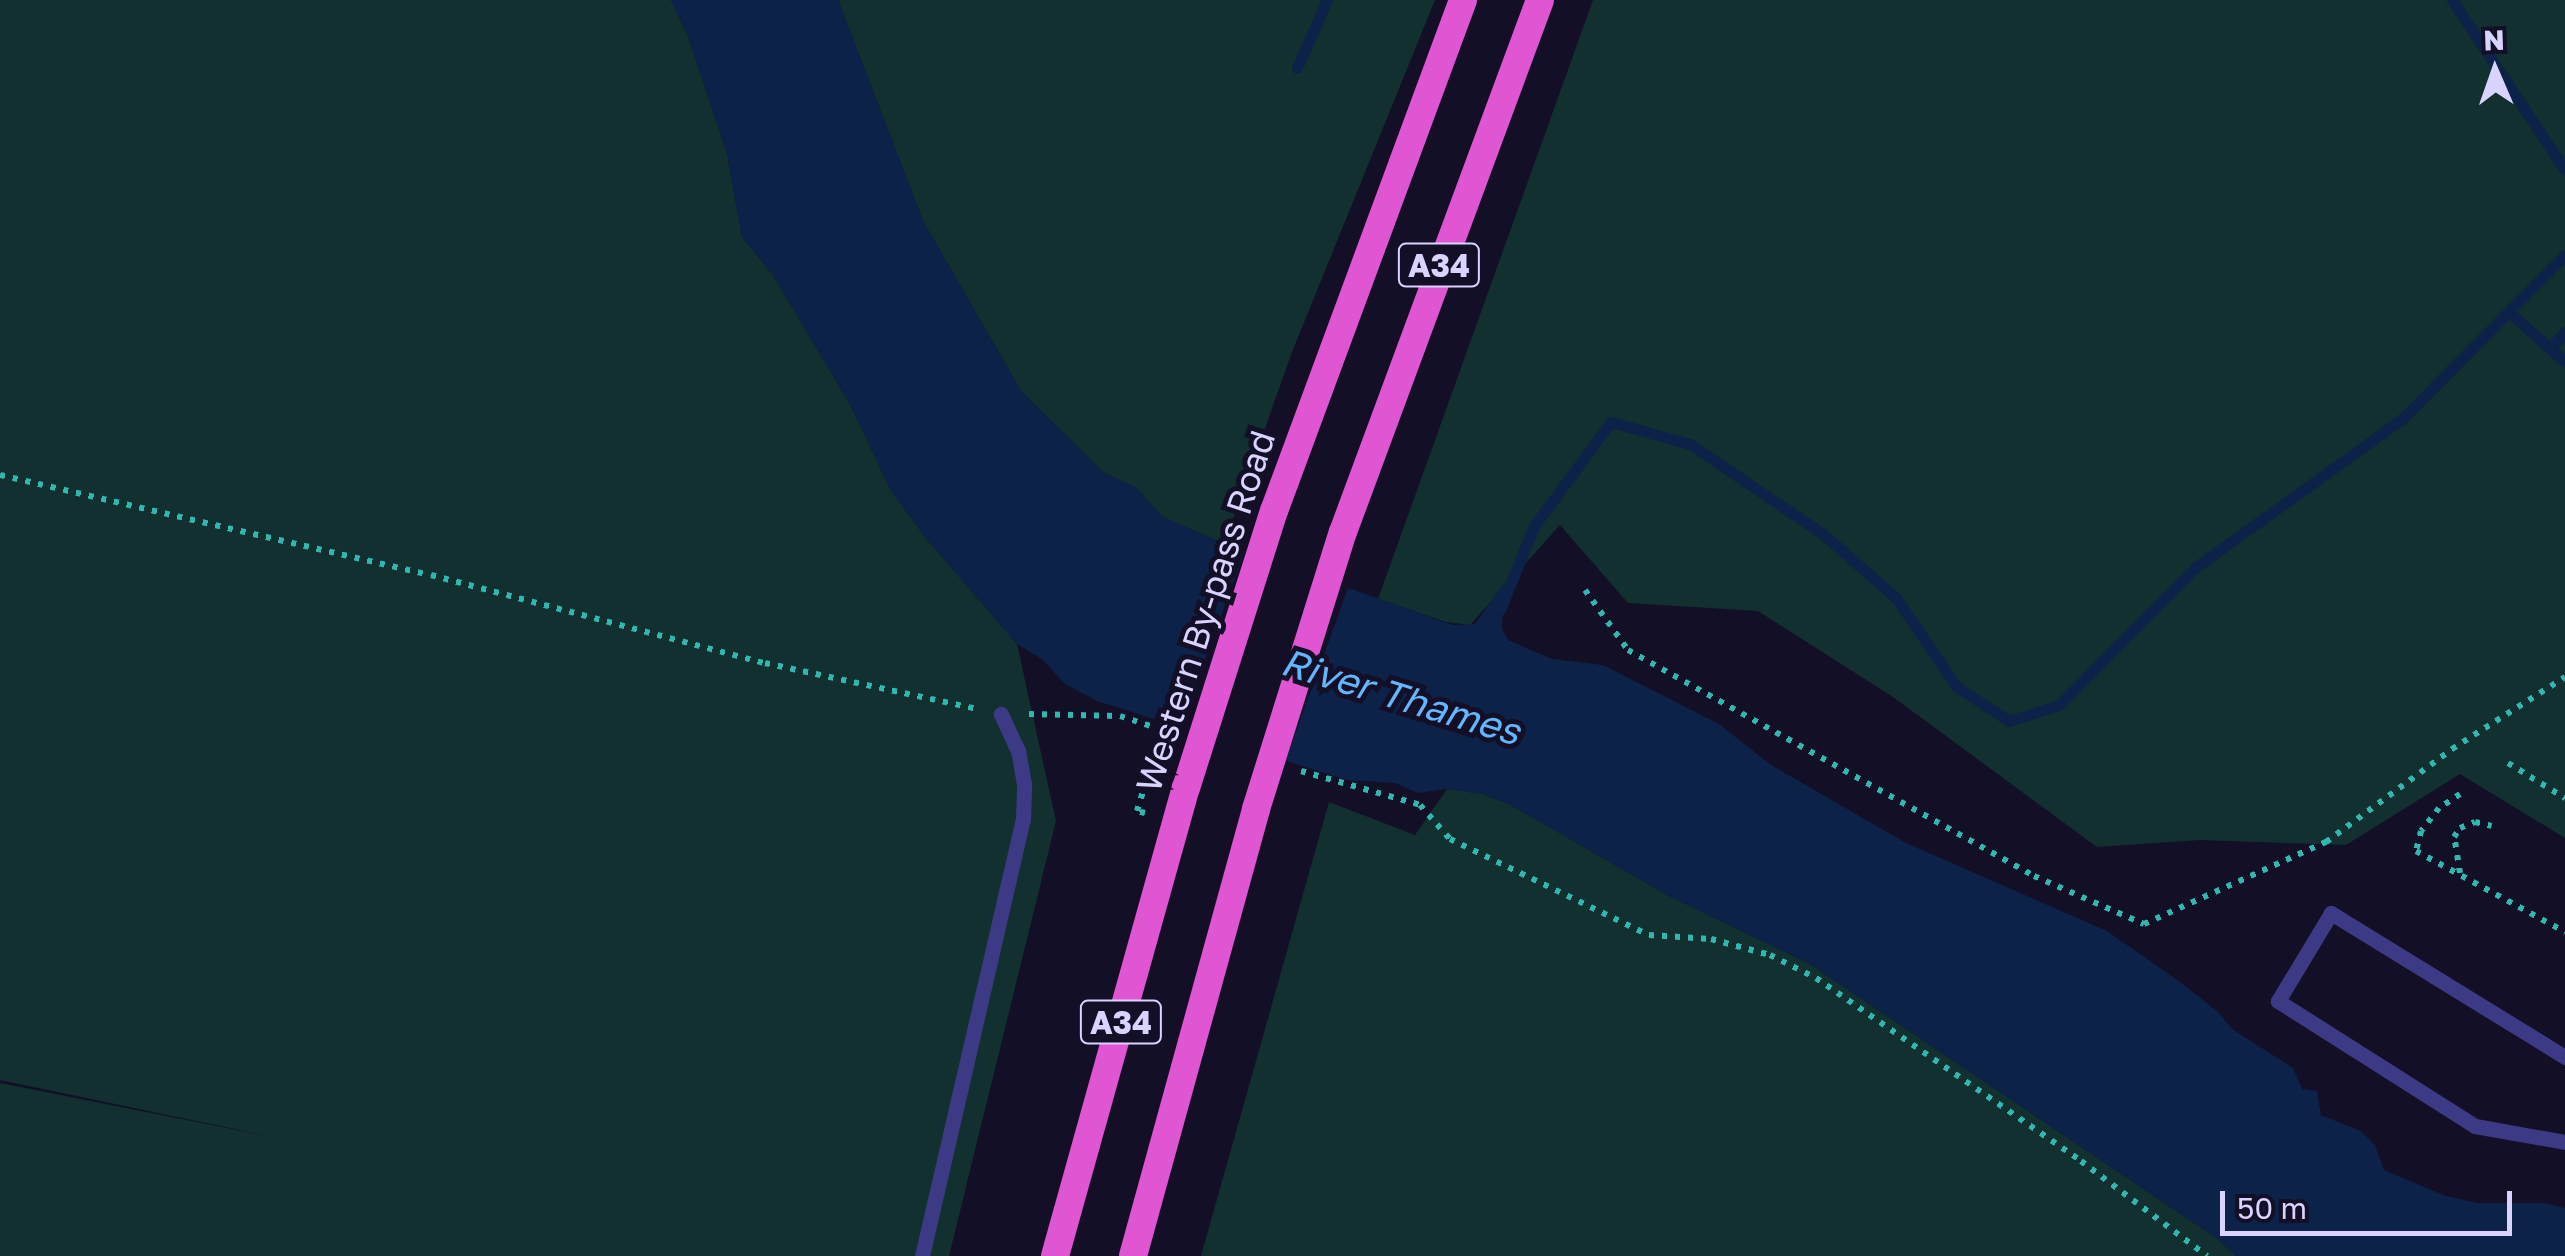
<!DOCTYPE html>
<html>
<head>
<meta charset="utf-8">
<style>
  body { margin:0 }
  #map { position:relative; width:2565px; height:1256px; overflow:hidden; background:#130f26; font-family:"Golos Text",sans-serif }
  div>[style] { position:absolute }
  .green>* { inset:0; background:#12302f }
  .water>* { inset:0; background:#0c2248 }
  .pier>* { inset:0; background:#130f26; transform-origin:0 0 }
  .stream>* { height:11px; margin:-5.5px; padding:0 5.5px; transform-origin:5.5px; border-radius:5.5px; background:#0c2248 }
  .path>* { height:6px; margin-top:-3px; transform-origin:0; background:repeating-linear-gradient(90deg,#2fb8b0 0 5px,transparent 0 13px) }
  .service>* { height:15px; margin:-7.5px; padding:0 7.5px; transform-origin:7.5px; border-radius:7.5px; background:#3d3a85 }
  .trunk>* { height:28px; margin:-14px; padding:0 14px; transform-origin:14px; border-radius:14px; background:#e055d1 }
  .trunk-bridge>* { height:28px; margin:-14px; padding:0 14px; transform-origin:14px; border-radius:14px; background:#e055d1 }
  span { translate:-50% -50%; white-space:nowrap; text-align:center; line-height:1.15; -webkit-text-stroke:10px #130f26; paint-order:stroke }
  .shield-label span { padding:2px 8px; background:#130f26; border:2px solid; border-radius:8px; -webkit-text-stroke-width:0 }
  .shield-label { font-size:32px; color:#d9d4ff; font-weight:700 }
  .street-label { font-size:35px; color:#d9d4ff }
  .water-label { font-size:38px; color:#62b6ff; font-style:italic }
  .north { position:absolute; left:2445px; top:20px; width:100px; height:100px; -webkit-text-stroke:8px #130f26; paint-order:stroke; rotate:358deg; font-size:28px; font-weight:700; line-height:40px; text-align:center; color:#d9d4ff }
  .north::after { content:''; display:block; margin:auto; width:35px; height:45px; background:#d9d4ff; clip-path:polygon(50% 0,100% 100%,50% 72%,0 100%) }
  .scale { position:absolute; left:2220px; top:1191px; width:292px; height:45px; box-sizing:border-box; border:5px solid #d9d4ff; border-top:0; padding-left:12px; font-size:30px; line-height:35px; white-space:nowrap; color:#d9d4ff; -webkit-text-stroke:8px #130f26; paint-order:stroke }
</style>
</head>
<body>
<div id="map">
  <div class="green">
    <i style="clip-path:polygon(0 0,671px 0,688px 36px,727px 153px,742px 237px,773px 275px,851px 406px,890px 489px,926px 538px,1017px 644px,1056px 821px,949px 1256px,0 1256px,0 1083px,282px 1139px,0 1080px)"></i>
    <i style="clip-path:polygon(838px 0,1435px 0,1292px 352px,1224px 544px,1163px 517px,1136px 488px,1103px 472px,1021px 391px,923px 221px)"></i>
    <i style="clip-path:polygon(1593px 0,2565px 0,2565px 838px,2460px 774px,2346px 845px,2200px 840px,2097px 847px,1893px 697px,1758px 611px,1628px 603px,1560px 525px,1470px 625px,1446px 622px,1378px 599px)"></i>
    <i style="clip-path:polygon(1447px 789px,1483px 794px,1511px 805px,1667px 895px,1810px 964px,2218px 1239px,2236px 1256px,1201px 1256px,1329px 802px,1415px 835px)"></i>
  </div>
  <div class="water">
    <i style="clip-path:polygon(671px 0,838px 0,923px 221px,1021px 391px,1103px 472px,1136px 488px,1163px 517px,1224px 544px,1453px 625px,1475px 624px,1504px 583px,1502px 629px,1508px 640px,1552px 659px,1603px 665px,1719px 724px,1771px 765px,1906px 843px,2107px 931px,2180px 982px,2218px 1012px,2232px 1029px,2293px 1068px,2302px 1089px,2317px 1091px,2321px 1115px,2361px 1131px,2375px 1145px,2384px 1170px,2446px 1196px,2478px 1203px,2545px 1203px,2565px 1208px,2565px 1256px,2236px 1256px,2218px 1239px,1810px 964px,1667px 895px,1511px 805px,1483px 794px,1447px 789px,1418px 793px,1395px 783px,1347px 780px,1097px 701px,1065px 684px,1042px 659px,1017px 644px,926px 538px,890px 489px,851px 406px,773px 275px,742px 237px,727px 153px,688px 36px)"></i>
  </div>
  <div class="pier">
    <i style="left:1246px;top:547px;width:110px;height:197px;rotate:20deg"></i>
  </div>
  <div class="stream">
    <i style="left:2452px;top:0;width:204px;rotate:56.4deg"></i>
    <i style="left:1297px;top:68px;width:74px;rotate:-66.2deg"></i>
    <i style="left:2509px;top:312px;width:75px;rotate:41.8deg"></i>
    <i style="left:2551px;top:347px;width:21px;rotate:-47deg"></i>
    <i style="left:1500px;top:610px;width:91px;rotate:-68deg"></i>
    <i style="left:1534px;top:526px;width:129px;rotate:-53.5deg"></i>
    <i style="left:1611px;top:422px;width:82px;rotate:15.6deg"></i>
    <i style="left:1690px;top:444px;width:161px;rotate:34.1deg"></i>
    <i style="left:1823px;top:534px;width:97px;rotate:41.2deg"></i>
    <i style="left:1896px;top:598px;width:108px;rotate:55.6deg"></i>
    <i style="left:1957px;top:687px;width:62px;rotate:33.2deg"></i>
    <i style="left:2009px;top:721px;width:52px;rotate:-17.7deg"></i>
    <i style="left:2059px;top:705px;width:194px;rotate:-45.2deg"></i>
    <i style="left:2196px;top:567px;width:254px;rotate:-35.7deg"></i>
    <i style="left:2402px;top:419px;width:231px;rotate:-45.2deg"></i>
  </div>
  <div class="path">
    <i style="left:0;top:475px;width:442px;rotate:13.1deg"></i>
    <i style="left:431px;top:575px;width:345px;rotate:14.8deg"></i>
    <i style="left:765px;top:663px;width:218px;rotate:12.2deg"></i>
    <i style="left:1585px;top:590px;width:74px;rotate:54.4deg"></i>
    <i style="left:1628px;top:650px;width:465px;rotate:29.1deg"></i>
    <i style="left:2034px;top:876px;width:120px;rotate:23.6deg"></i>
    <i style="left:2144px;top:924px;width:200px;rotate:-24.3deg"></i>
    <i style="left:2326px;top:842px;width:157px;rotate:-36.4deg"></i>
    <i style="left:2452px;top:749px;width:134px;rotate:-32.5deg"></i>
    <i style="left:1029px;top:714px;width:91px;rotate:1.3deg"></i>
    <i style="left:1120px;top:716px;width:52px;rotate:18.1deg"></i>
    <i style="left:2508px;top:763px;width:67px;rotate:31.6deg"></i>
    <i style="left:1301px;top:771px;width:124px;rotate:15.9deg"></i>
    <i style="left:1420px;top:805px;width:45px;rotate:48.6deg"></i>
    <i style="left:1450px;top:839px;width:221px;rotate:25.8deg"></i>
    <i style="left:1649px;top:935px;width:62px;rotate:3.7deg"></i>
    <i style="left:1711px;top:939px;width:61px;rotate:15.2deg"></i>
    <i style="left:1770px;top:955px;width:51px;rotate:26.6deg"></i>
    <i style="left:1816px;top:978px;width:322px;rotate:34.6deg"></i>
    <i style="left:2081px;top:1161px;width:158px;rotate:37deg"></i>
    <i style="left:2460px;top:794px;width:25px;rotate:146deg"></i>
    <i style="left:2439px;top:808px;width:29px;rotate:128deg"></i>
    <i style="left:2421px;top:831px;width:21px;rotate:104deg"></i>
    <i style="left:2416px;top:851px;width:170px;rotate:28.5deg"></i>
    <i style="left:1145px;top:813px;width:8px;rotate:-166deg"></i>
    <i style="left:1137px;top:811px;width:86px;rotate:-73deg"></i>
    <i style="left:2460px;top:873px;width:36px;rotate:-99deg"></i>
    <i style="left:2454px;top:837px;width:11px;rotate:-56deg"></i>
    <i style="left:2460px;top:828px;width:16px;rotate:-22deg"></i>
    <i style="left:2475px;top:822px;width:17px;rotate:13deg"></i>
  </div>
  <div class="service">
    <i style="left:2565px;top:1057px;width:275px;rotate:-148.4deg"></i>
    <i style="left:2331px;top:913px;width:103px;rotate:121.1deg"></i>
    <i style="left:2278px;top:1001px;width:233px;rotate:32.4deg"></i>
    <i style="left:2475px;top:1126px;width:91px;rotate:10.1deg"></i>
    <i style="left:922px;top:1256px;width:449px;rotate:-77deg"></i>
    <i style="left:1023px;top:819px;width:35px;rotate:-88deg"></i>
    <i style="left:1024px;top:784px;width:34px;rotate:-100deg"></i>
    <i style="left:1018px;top:751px;width:41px;rotate:-114.7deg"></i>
  </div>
  <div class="trunk">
    <i style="left:1274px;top:511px;width:545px;rotate:-69.7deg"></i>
    <i style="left:1343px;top:532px;width:567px;rotate:-69.68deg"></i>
    <i style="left:1055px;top:1256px;width:486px;rotate:-74.4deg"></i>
    <i style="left:1133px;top:1256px;width:464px;rotate:-74.6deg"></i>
  </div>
  <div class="trunk-bridge">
    <i style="left:1186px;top:788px;width:291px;rotate:-72.4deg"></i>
    <i style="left:1256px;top:809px;width:290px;rotate:-72.6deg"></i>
  </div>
  <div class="shield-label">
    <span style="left:1439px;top:265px">A34</span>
    <span style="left:1121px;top:1022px">A34</span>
  </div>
  <div class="street-label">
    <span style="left:1205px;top:611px;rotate:-72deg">Western By-pass Road</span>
  </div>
  <div class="water-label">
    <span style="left:1401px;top:696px;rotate:17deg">River Thames</span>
  </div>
  <div class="north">N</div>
  <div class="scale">50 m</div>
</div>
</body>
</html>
